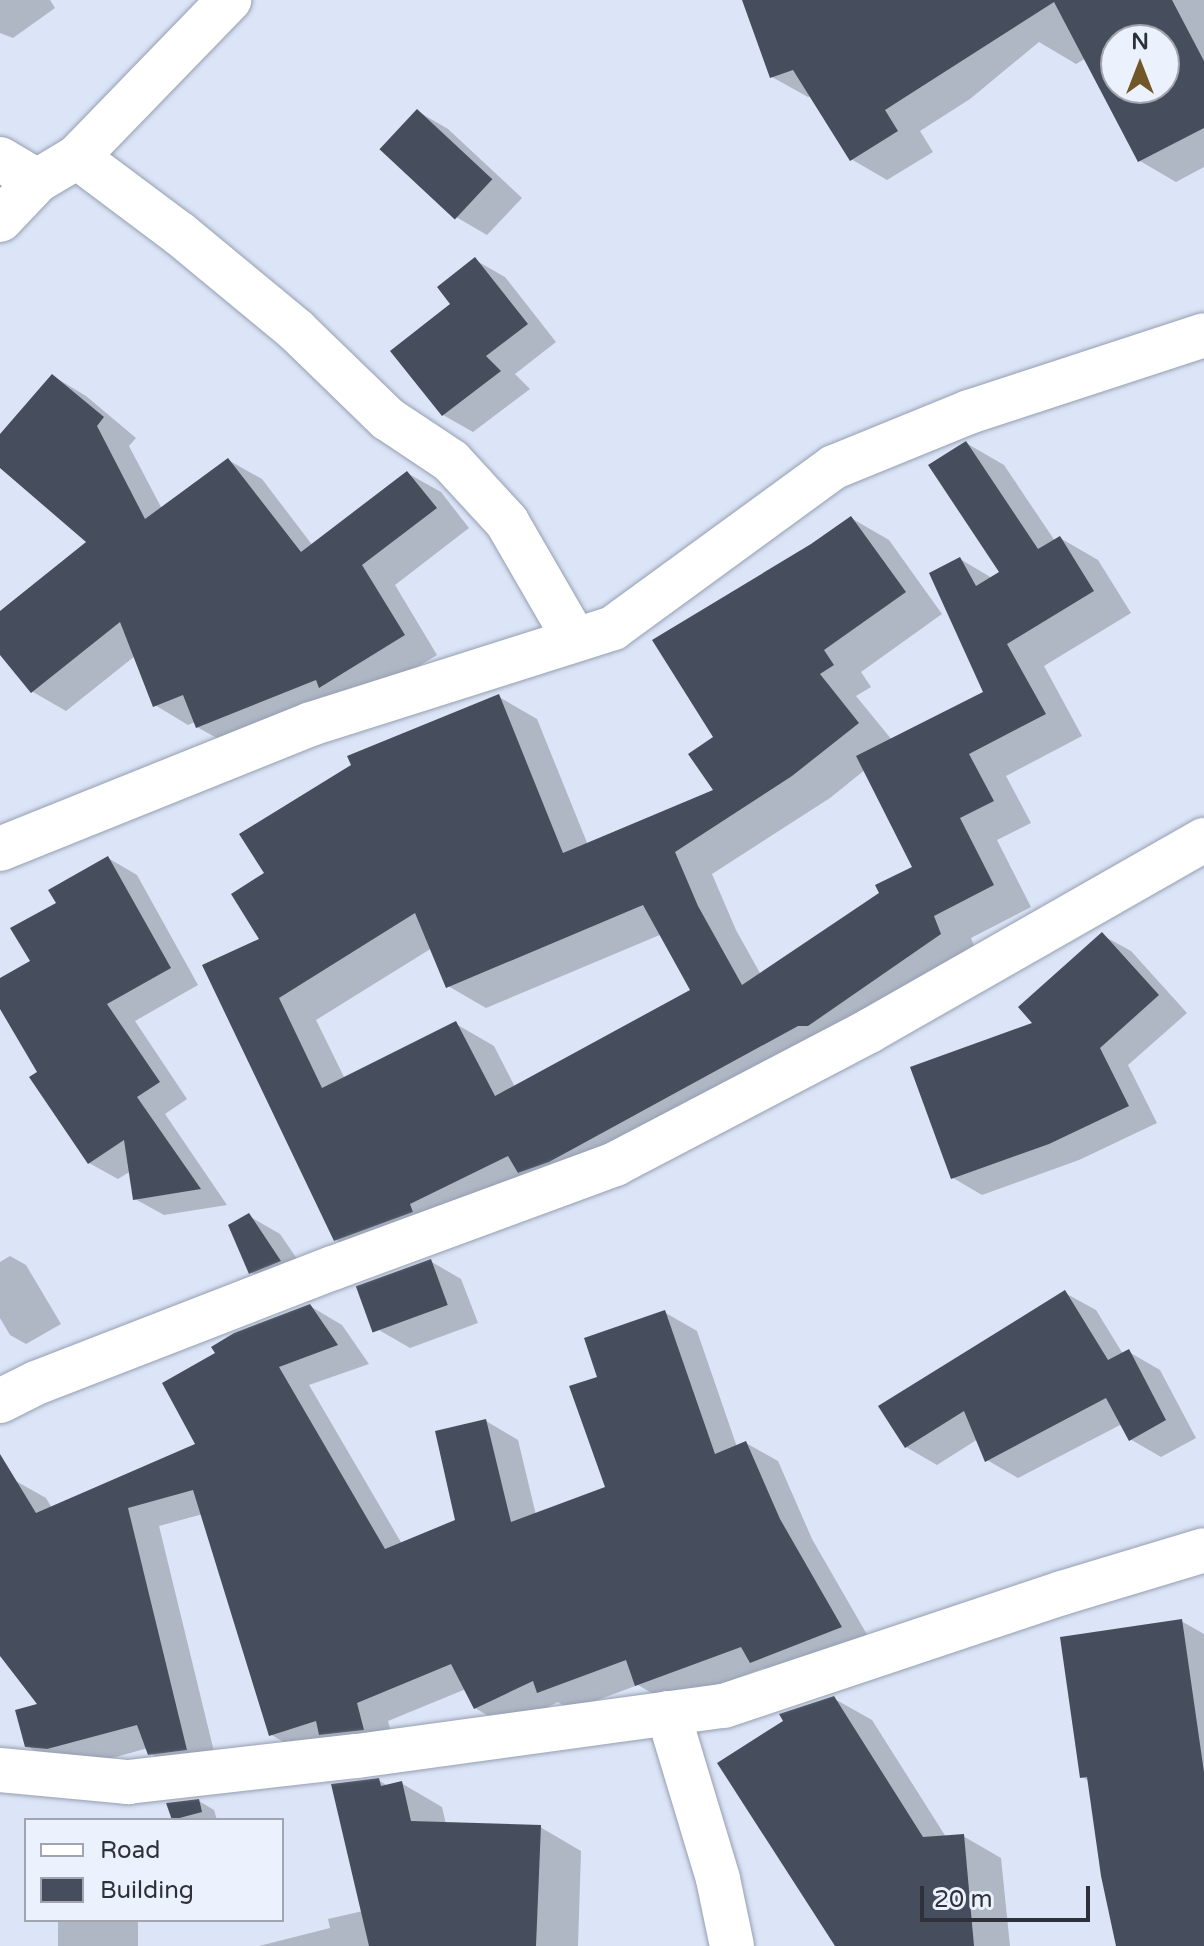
<!DOCTYPE html>
<html>
<head>
<meta charset="utf-8">
<style>
  body { margin:0 }
  #map { position:relative; width:1204px; height:1946px; overflow:hidden; background:#dbe5f7; font-family:"Varela Round",sans-serif }
  div>[style] { position:absolute }
  .shadow>* { inset:0; background:#0003; transform-origin:0 0 }
  .building>* { inset:0; background:#464e5d; transform-origin:0 0 }
  .roads { filter:drop-shadow(0 0 2px #969fb1) drop-shadow(0 0 2px #969fb1) }
  .minor>* { height:44px; margin:-22px; padding:0 22px; transform-origin:22px; border-radius:22px; background:#fff }
  span { translate:-50% -50%; white-space:nowrap; text-align:center; line-height:1.15; -webkit-text-stroke:8px #ecf2fd; paint-order:stroke }
  .legend { position:absolute; left:24px; top:1818px; width:260px; height:104px; box-sizing:border-box; background:#ecf2fd; border:2px solid #a0a5af; margin:0; padding:10px 14px; list-style:none; font-size:24px; color:#2e3139 }
  .legend li { display:flex; align-items:center; gap:16px; height:40px }
  .legend b { width:40px; border:2px solid #a0a5af }
  .north { position:absolute; left:1100px; top:24px; width:80px; height:80px; box-sizing:border-box; background:#ecf2fd; border:2px solid #a0a5af; border-radius:50%; rotate:0deg; font-size:22px; font-weight:700; line-height:32px; text-align:center; color:#2e3139 }
  .north::after { content:''; display:block; margin:auto; width:28px; height:36px; background:#705628; clip-path:polygon(50% 0,100% 100%,50% 72%,0 100%) }
  .scale { position:absolute; left:920px; top:1886px; width:170px; height:36px; box-sizing:border-box; border:4px solid #2e3139; border-top:0; padding-left:10px; font-size:24px; line-height:28px; white-space:nowrap; color:#2e3139; -webkit-text-stroke:6px #ecf2fd; paint-order:stroke }
</style>
</head>
<body>
<div id="map">
  <div class="shadow">
    <i style="clip-path:polygon(0 0,50px 0,55px 8px,13px 38px,0 33px)"></i>
    <i style="clip-path:polygon(evenodd,769px 0,1204px 0,1204px 167px,1176px 182px,1140px 161px,1086px 58px,1076px 64px,1039px 42px,970px 99px,920px 131px,933px 152px,887px 180px,851px 159px,812px 96px,808px 97px,772px 77px,769px 0,1116px 40px,1164px 40px,1164px 88px,1116px 88px,1116px 40px)"></i>
    <i style="clip-path:polygon(417px 111px,448px 129px,522px 198px,487px 235px,456px 217px)"></i>
    <i style="clip-path:polygon(475px 260px,505px 277px,556px 342px,515px 374px,530px 389px,473px 432px,443px 415px,453px 305px)"></i>
    <i style="clip-path:polygon(53px 376px,86px 396px,136px 438px,129px 446px,162px 509px,228px 460px,262px 479px,313px 546px,407px 473px,441px 492px,469px 528px,395px 585px,437px 655px,354px 706px,231px 746px,197px 727px,195px 722px,188px 725px,155px 705px,135px 656px,66px 711px,33px 692px,0 652px,0 614px,90px 542px,0 466px,0 437px)"></i>
    <i style="clip-path:polygon(evenodd,966px 443px,1004px 465px,1055px 541px,1060px 538px,1098px 560px,1131px 613px,1044px 666px,1082px 736px,1006px 776px,1031px 823px,997px 840px,1031px 907px,971px 938px,978px 956px,374px 1262px,336px 1240px,262px 939px,267px 874px,499px 697px,537px 719px,588px 845px,716px 791px,716px 738px,812px 546px,851px 518px,889px 540px,942px 614px,861px 672px,871px 687px,856px 696px,892px 740px,986px 693px,960px 559px,992px 578px,1002px 573px,966px 443px,866px 769px,915px 868px,761px 975px,736px 930px,712px 874px,830px 798px,866px 769px,966px 443px,662px 934px,693px 991px,515px 1087px,494px 1046px,456px 1024px,345px 1079px,316px 1020px,432px 948px,448px 986px,486px 1008px,662px 934px)"></i>
    <i style="clip-path:polygon(108px 858px,137px 875px,198px 985px,135px 1021px,187px 1099px,165px 1114px,227px 1205px,164px 1215px,135px 1199px,131px 1171px,118px 1179px,89px 1163px,0 1005px,0 980px,32px 962px,59px 904px)"></i>
    <i style="clip-path:polygon(1102px 935px,1131px 951px,1187px 1013px,1128px 1065px,1157px 1123px,1079px 1160px,982px 1195px,953px 1178px,1036px 1024px)"></i>
    <i style="clip-path:polygon(249px 1216px,280px 1234px,311px 1279px,282px 1290px,251px 1272px)"></i>
    <i style="clip-path:polygon(10px 1256px,26px 1265px,61px 1324px,26px 1344px,10px 1335px,0 1318px,0 1262px)"></i>
    <i style="clip-path:polygon(430px 1261px,461px 1279px,478px 1323px,410px 1348px,379px 1330px)"></i>
    <i style="clip-path:polygon(1065px 1293px,1096px 1310px,1123px 1354px,1129px 1352px,1160px 1370px,1196px 1438px,1161px 1457px,1130px 1439px,1122px 1424px,1018px 1478px,987px 1460px,978px 1439px,937px 1465px,906px 1447px)"></i>
    <i style="clip-path:polygon(310px 1306px,342px 1325px,369px 1364px,309px 1385px,402px 1544px,458px 1521px,486px 1421px,518px 1440px,536px 1515px,607px 1489px,600px 1378px,664px 1312px,697px 1331px,737px 1447px,746px 1443px,778px 1461px,812px 1539px,873px 1645px,784px 1680px,764px 1668px,669px 1703px,638px 1685px,571px 1710px,558px 1702px,507px 1727px,475px 1708px,466px 1689px,388px 1721px,395px 1747px,302px 1753px,270px 1734px,203px 1514px,159px 1526px,218px 1768px,182px 1772px,150px 1753px,148px 1748px,80px 1767px,60px 1765px,27px 1746px,41px 1706px,0 1638px,0 1488px,14px 1480px,46px 1498px,52px 1508px,198px 1445px)"></i>
    <i style="clip-path:polygon(1181px 1621px,1204px 1634px,1204px 1946px,1118px 1946px,1089px 1781px,1082px 1777px)"></i>
    <i style="clip-path:polygon(833px 1698px,872px 1720px,946px 1837px,963px 1836px,1001px 1858px,1010px 1946px,865px 1946px)"></i>
    <i style="clip-path:polygon(378px 1780px,388px 1786px,401px 1783px,442px 1807px,446px 1824px,540px 1827px,581px 1851px,578px 1946px,259px 1946px,330px 1928px,328px 1919px,363px 1911px)"></i>
    <i style="clip-path:polygon(199px 1801px,214px 1810px,217px 1820px,174px 1820px,169px 1805px)"></i>
    <i style="left:58px;top:1920px;width:80px;height:27px"></i>
  </div>
  <div class="building">
    <i style="clip-path:polygon(evenodd,742px 0,1172px 0,1204px 61px,1204px 128px,1138px 162px,1054px 2px,885px 110px,898px 131px,850px 161px,793px 70px,770px 78px,742px 0,1116px 40px,1164px 40px,1164px 88px,1116px 88px,1116px 40px)"></i>
    <i style="left:417px;top:109px;width:103px;height:55px;rotate:43deg"></i>
    <i style="clip-path:polygon(475px 257px,528px 324px,486px 356px,501px 371px,442px 416px,390px 351px,450px 304px,437px 287px)"></i>
    <i style="clip-path:polygon(52px 374px,104px 417px,97px 426px,145px 519px,228px 458px,301px 552px,407px 471px,437px 508px,362px 565px,405px 635px,319px 688px,316px 680px,196px 728px,183px 695px,153px 707px,120px 622px,31px 693px,0 655px,0 611px,86px 542px,0 468px,0 434px)"></i>
    <i style="clip-path:polygon(evenodd,966px 441px,1038px 549px,1060px 536px,1094px 591px,1007px 644px,1046px 714px,969px 754px,994px 801px,960px 818px,994px 885px,934px 916px,941px 934px,808px 1026px,798px 1026px,549px 1162px,518px 1173px,508px 1156px,410px 1204px,413px 1212px,334px 1241px,202px 965px,259px 939px,231px 894px,264px 873px,239px 834px,351px 765px,347px 756px,499px 694px,563px 853px,713px 790px,688px 754px,713px 737px,652px 640px,811px 544px,851px 516px,906px 592px,824px 650px,834px 665px,820px 674px,859px 723px,792px 776px,675px 852px,698px 906px,742px 985px,879px 893px,875px 885px,912px 867px,856px 756px,983px 692px,929px 573px,960px 557px,976px 586px,999px 572px,928px 465px,966px 441px,643px 905px,690px 990px,495px 1096px,456px 1021px,322px 1088px,279px 998px,415px 913px,446px 988px,643px 905px)"></i>
    <i style="clip-path:polygon(108px 856px,171px 968px,107px 1004px,160px 1082px,137px 1097px,201px 1189px,133px 1200px,124px 1140px,88px 1164px,29px 1077px,37px 1072px,0 1009px,0 978px,30px 961px,10px 928px,56px 903px,48px 890px)"></i>
    <i style="clip-path:polygon(1102px 932px,1159px 995px,1100px 1048px,1129px 1106px,1049px 1144px,951px 1179px,910px 1067px,1032px 1023px,1018px 1007px)"></i>
    <i style="clip-path:polygon(249px 1213px,281px 1261px,249px 1274px,228px 1225px)"></i>
    <i style="left:431px;top:1259px;width:49px;height:80px;rotate:70deg"></i>
    <i style="clip-path:polygon(1065px 1290px,1108px 1360px,1129px 1349px,1166px 1420px,1129px 1441px,1106px 1398px,985px 1462px,964px 1411px,905px 1448px,878px 1406px)"></i>
    <i style="clip-path:polygon(310px 1304px,338px 1345px,279px 1367px,385px 1549px,455px 1520px,435px 1431px,486px 1419px,511px 1522px,605px 1487px,569px 1386px,597px 1377px,584px 1338px,665px 1310px,715px 1454px,746px 1441px,780px 1519px,842px 1627px,750px 1663px,741px 1647px,635px 1686px,626px 1660px,537px 1693px,533px 1681px,474px 1709px,451px 1664px,357px 1703px,364px 1730px,319px 1735px,316px 1721px,269px 1736px,193px 1490px,128px 1508px,187px 1750px,148px 1755px,137px 1725px,47px 1749px,25px 1747px,15px 1710px,37px 1704px,0 1656px,0 1454px,36px 1513px,195px 1444px,162px 1383px,215px 1353px,211px 1347px,234px 1333px)"></i>
    <i style="clip-path:polygon(1182px 1619px,1204px 1772px,1204px 1946px,1116px 1946px,1101px 1876px,1087px 1777px,1080px 1778px,1060px 1637px)"></i>
    <i style="clip-path:polygon(834px 1696px,923px 1837px,964px 1834px,974px 1946px,835px 1946px,717px 1763px,783px 1721px,779px 1714px)"></i>
    <i style="clip-path:polygon(379px 1778px,381px 1786px,402px 1781px,411px 1821px,541px 1825px,536px 1946px,369px 1946px,331px 1784px)"></i>
    <i style="clip-path:polygon(199px 1799px,202px 1812px,172px 1820px,166px 1803px)"></i>
  </div>
  <div class="roads">
    <div class="minor">
      <i style="left:77px;top:157px;width:129px;rotate:36.8deg"></i>
      <i style="left:180px;top:234px;width:151px;rotate:39.6deg"></i>
      <i style="left:296px;top:330px;width:128px;rotate:44.1deg"></i>
      <i style="left:388px;top:419px;width:76px;rotate:33.7deg"></i>
      <i style="left:451px;top:461px;width:83px;rotate:47.4deg"></i>
      <i style="left:507px;top:522px;width:136px;rotate:60deg"></i>
      <i style="left:0;top:159px;width:43px;rotate:30.7deg"></i>
      <i style="left:0;top:220px;width:54px;rotate:-46.5deg"></i>
      <i style="left:37px;top:181px;width:47px;rotate:-31deg"></i>
      <i style="left:77px;top:157px;width:219px;rotate:-45.9deg"></i>
      <i style="left:0;top:849px;width:335px;rotate:-21.9deg"></i>
      <i style="left:311px;top:724px;width:317px;rotate:-17.6deg"></i>
      <i style="left:613px;top:628px;width:273px;rotate:-36.1deg"></i>
      <i style="left:834px;top:467px;width:146px;rotate:-22.2deg"></i>
      <i style="left:969px;top:412px;width:247px;rotate:-18.1deg"></i>
      <i style="left:0;top:1401px;width:40px;rotate:-26.6deg"></i>
      <i style="left:36px;top:1383px;width:318px;rotate:-21.2deg"></i>
      <i style="left:333px;top:1268px;width:301px;rotate:-20.2deg"></i>
      <i style="left:615px;top:1164px;width:287px;rotate:-27.6deg"></i>
      <i style="left:869px;top:1031px;width:386px;rotate:-29.7deg"></i>
      <i style="left:668px;top:1713px;width:173px;rotate:73.2deg"></i>
      <i style="left:718px;top:1879px;width:68px;rotate:78.2deg"></i>
      <i style="left:0;top:1770px;width:129px;rotate:5.4deg"></i>
      <i style="left:128px;top:1782px;width:230px;rotate:-6.5deg"></i>
      <i style="left:357px;top:1756px;width:370px;rotate:-7.8deg"></i>
      <i style="left:724px;top:1706px;width:356px;rotate:-18.5deg"></i>
      <i style="left:1062px;top:1593px;width:148px;rotate:-16.8deg"></i>
    </div>
  </div>
  <ul class="legend">
  <li><b style="height:10px;background:#fff"></b>Road</li>
  <li><b style="height:22px;background:#464e5d"></b>Building</li>
  </ul>
  <div class="north">N</div>
  <div class="scale">20 m</div>
</div>
</body>
</html>
